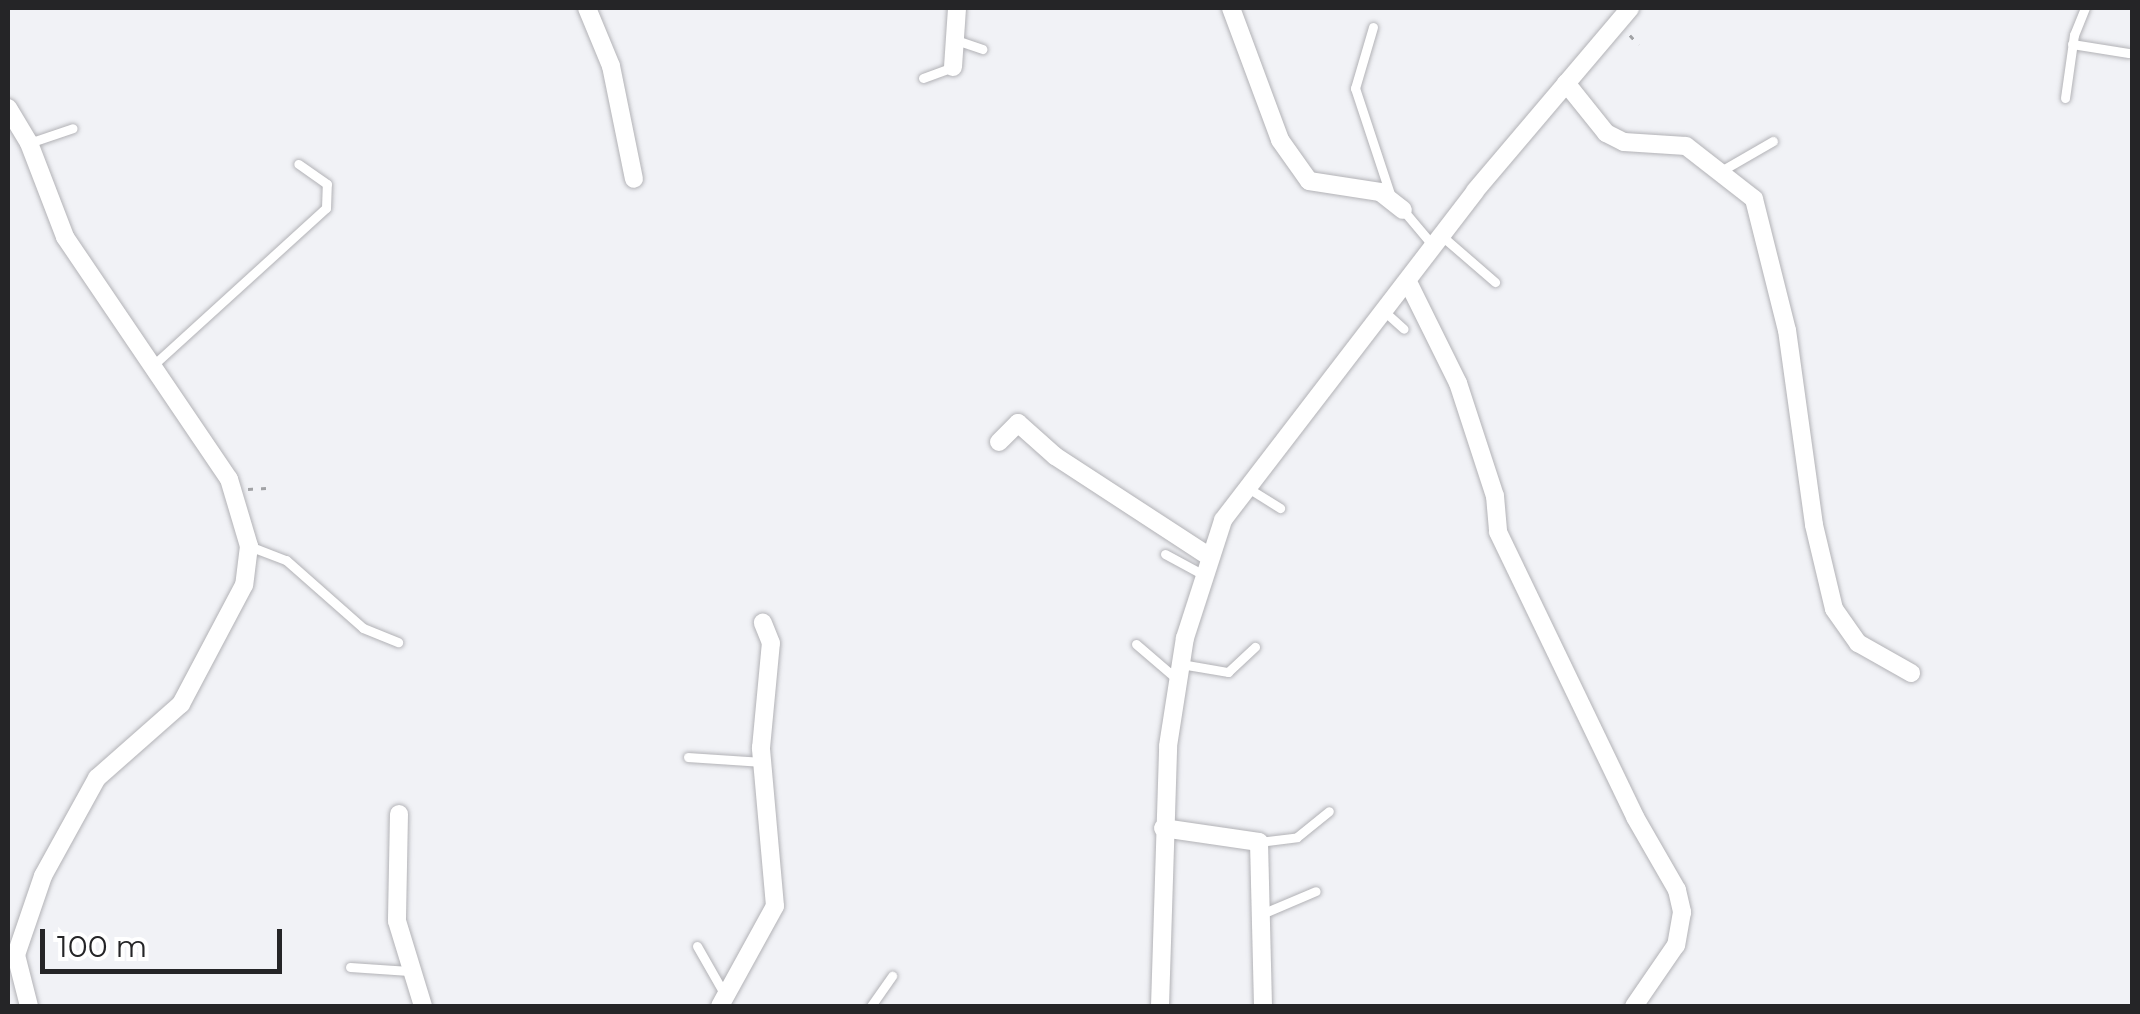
<!DOCTYPE html>
<html>
<head>
<meta charset="utf-8">
<style>
  body { margin:0 }
  #map { position:relative; width:2140px; height:1014px; overflow:hidden; background:#f1f2f6; font-family:Montserrat,sans-serif }
  div>[style] { position:absolute }
  .path>* { height:2.5px; margin-top:-1.25px; transform-origin:0; background:repeating-linear-gradient(90deg,#a1a2a5 0 5px,transparent 0 13px) }
  .roads { filter:drop-shadow(0 0 2px #b2b2b6) drop-shadow(0 0 2px #b2b2b6) }
  .service>* { height:9px; margin:-4.5px; padding:0 4.5px; transform-origin:4.5px; border-radius:4.5px; background:#fff }
  .minor>* { height:18px; margin:-9px; padding:0 9px; transform-origin:9px; border-radius:9px; background:#fff }
  span { translate:-50% -50%; white-space:nowrap; text-align:center; line-height:1.15; -webkit-text-stroke:10px #fff; paint-order:stroke }
  .frame { position:absolute; inset:0; border:10px solid #252527; pointer-events:none }
  .scale { position:absolute; left:40px; top:929px; width:242px; height:45px; box-sizing:border-box; border:5px solid #252527; border-top:0; padding-left:12px; font-size:30px; line-height:35px; white-space:nowrap; color:#252527; -webkit-text-stroke:8px #fff; paint-order:stroke }
</style>
</head>
<body>
<div id="map">
  <div class="path">
    <i style="left:1630px;top:35px;width:13px;rotate:48deg"></i>
    <i style="left:248px;top:489px;width:18px;rotate:-3deg"></i>
  </div>
  <div class="roads">
    <div class="service">
      <i style="left:1373px;top:27px;width:64px;rotate:106.4deg"></i>
      <i style="left:1355px;top:88px;width:112px;rotate:71.7deg"></i>
      <i style="left:956px;top:40px;width:28px;rotate:19deg"></i>
      <i style="left:2072px;top:44px;width:57px;rotate:9.1deg"></i>
      <i style="left:923px;top:78px;width:32px;rotate:-20deg"></i>
      <i style="left:2065px;top:98px;width:64px;rotate:-81.9deg"></i>
      <i style="left:2074px;top:35px;width:29px;rotate:-68deg"></i>
      <i style="left:29px;top:143px;width:46px;rotate:-18.8deg"></i>
      <i style="left:1721px;top:171px;width:60px;rotate:-30deg"></i>
      <i style="left:1403px;top:210px;width:50px;rotate:49.9deg"></i>
      <i style="left:1443px;top:237px;width:69px;rotate:40.9deg"></i>
      <i style="left:1385px;top:312px;width:25px;rotate:42deg"></i>
      <i style="left:150px;top:368px;width:238px;rotate:-42.3deg"></i>
      <i style="left:326px;top:208px;width:24px;rotate:-88deg"></i>
      <i style="left:327px;top:184px;width:35px;rotate:-145deg"></i>
      <i style="left:1248px;top:488px;width:38px;rotate:32deg"></i>
      <i style="left:249px;top:546px;width:40px;rotate:21deg"></i>
      <i style="left:286px;top:560px;width:103px;rotate:41.4deg"></i>
      <i style="left:363px;top:628px;width:38px;rotate:22deg"></i>
      <i style="left:1165px;top:554px;width:42px;rotate:28.4deg"></i>
      <i style="left:1136px;top:644px;width:55px;rotate:40.6deg"></i>
      <i style="left:1181px;top:664px;width:48px;rotate:9.7deg"></i>
      <i style="left:1228px;top:672px;width:37px;rotate:-43deg"></i>
      <i style="left:688px;top:757px;width:74px;rotate:3.9deg"></i>
      <i style="left:1259px;top:842px;width:38px;rotate:-7deg"></i>
      <i style="left:1297px;top:837px;width:41px;rotate:-39.1deg"></i>
      <i style="left:1264px;top:913px;width:56px;rotate:-22.9deg"></i>
      <i style="left:697px;top:946px;width:56px;rotate:60.3deg"></i>
      <i style="left:350px;top:967px;width:59px;rotate:3.9deg"></i>
      <i style="left:871px;top:1006px;width:37px;rotate:-55deg"></i>
    </div>
    <div class="minor">
      <i style="left:587px;top:8px;width:63px;rotate:67.5deg"></i>
      <i style="left:611px;top:66px;width:115px;rotate:78.5deg"></i>
      <i style="left:1231px;top:8px;width:141px;rotate:69.6deg"></i>
      <i style="left:1280px;top:140px;width:50px;rotate:54.7deg"></i>
      <i style="left:1309px;top:181px;width:72px;rotate:8.8deg"></i>
      <i style="left:1380px;top:192px;width:29px;rotate:38deg"></i>
      <i style="left:953px;top:67px;width:59px;rotate:-86.1deg"></i>
      <i style="left:1566px;top:83px;width:64px;rotate:51.3deg"></i>
      <i style="left:1606px;top:133px;width:20px;rotate:27deg"></i>
      <i style="left:1624px;top:142px;width:62px;rotate:3.7deg"></i>
      <i style="left:1686px;top:146px;width:86px;rotate:37.9deg"></i>
      <i style="left:1754px;top:199px;width:135px;rotate:75.9deg"></i>
      <i style="left:1787px;top:330px;width:197px;rotate:82.1deg"></i>
      <i style="left:1814px;top:525px;width:86px;rotate:76.6deg"></i>
      <i style="left:1834px;top:609px;width:42px;rotate:54.8deg"></i>
      <i style="left:1858px;top:643px;width:61px;rotate:29.5deg"></i>
      <i style="left:8px;top:108px;width:41px;rotate:59deg"></i>
      <i style="left:29px;top:143px;width:101px;rotate:69deg"></i>
      <i style="left:65px;top:237px;width:292px;rotate:55.9deg"></i>
      <i style="left:229px;top:479px;width:70px;rotate:73.4deg"></i>
      <i style="left:249px;top:546px;width:39px;rotate:97deg"></i>
      <i style="left:244px;top:585px;width:135px;rotate:117.9deg"></i>
      <i style="left:181px;top:704px;width:112px;rotate:138.6deg"></i>
      <i style="left:97px;top:778px;width:112px;rotate:118.9deg"></i>
      <i style="left:43px;top:876px;width:83px;rotate:108.9deg"></i>
      <i style="left:16px;top:955px;width:53px;rotate:75.7deg"></i>
      <i style="left:1408px;top:282px;width:113px;rotate:63.7deg"></i>
      <i style="left:1458px;top:383px;width:119px;rotate:71.9deg"></i>
      <i style="left:1495px;top:496px;width:36px;rotate:85deg"></i>
      <i style="left:1498px;top:532px;width:316px;rotate:64.3deg"></i>
      <i style="left:1635px;top:817px;width:84px;rotate:60.1deg"></i>
      <i style="left:1677px;top:890px;width:23px;rotate:77deg"></i>
      <i style="left:1682px;top:912px;width:34px;rotate:100deg"></i>
      <i style="left:1676px;top:945px;width:74px;rotate:124.5deg"></i>
      <i style="left:999px;top:442px;width:27px;rotate:-45deg"></i>
      <i style="left:1018px;top:423px;width:50px;rotate:41.7deg"></i>
      <i style="left:1055px;top:456px;width:181px;rotate:33.1deg"></i>
      <i style="left:399px;top:814px;width:107px;rotate:91.1deg"></i>
      <i style="left:397px;top:921px;width:89px;rotate:73deg"></i>
      <i style="left:1163px;top:828px;width:97px;rotate:8.3deg"></i>
      <i style="left:1259px;top:842px;width:164px;rotate:88.6deg"></i>
      <i style="left:720px;top:1006px;width:114px;rotate:-61.2deg"></i>
      <i style="left:775px;top:906px;width:159px;rotate:-95.1deg"></i>
      <i style="left:761px;top:748px;width:105px;rotate:-84.6deg"></i>
      <i style="left:771px;top:643px;width:22px;rotate:-112deg"></i>
      <i style="left:1160px;top:1006px;width:260px;rotate:-88.2deg"></i>
      <i style="left:1168px;top:746px;width:109px;rotate:-81.1deg"></i>
      <i style="left:1185px;top:638px;width:124px;rotate:-72.1deg"></i>
      <i style="left:1223px;top:520px;width:414px;rotate:-52.5deg"></i>
      <i style="left:1475px;top:191px;width:240px;rotate:-49.7deg"></i>
    </div>
  </div>
  <div class="frame"></div>
  <div class="scale">100 m</div>
</div>
</body>
</html>
